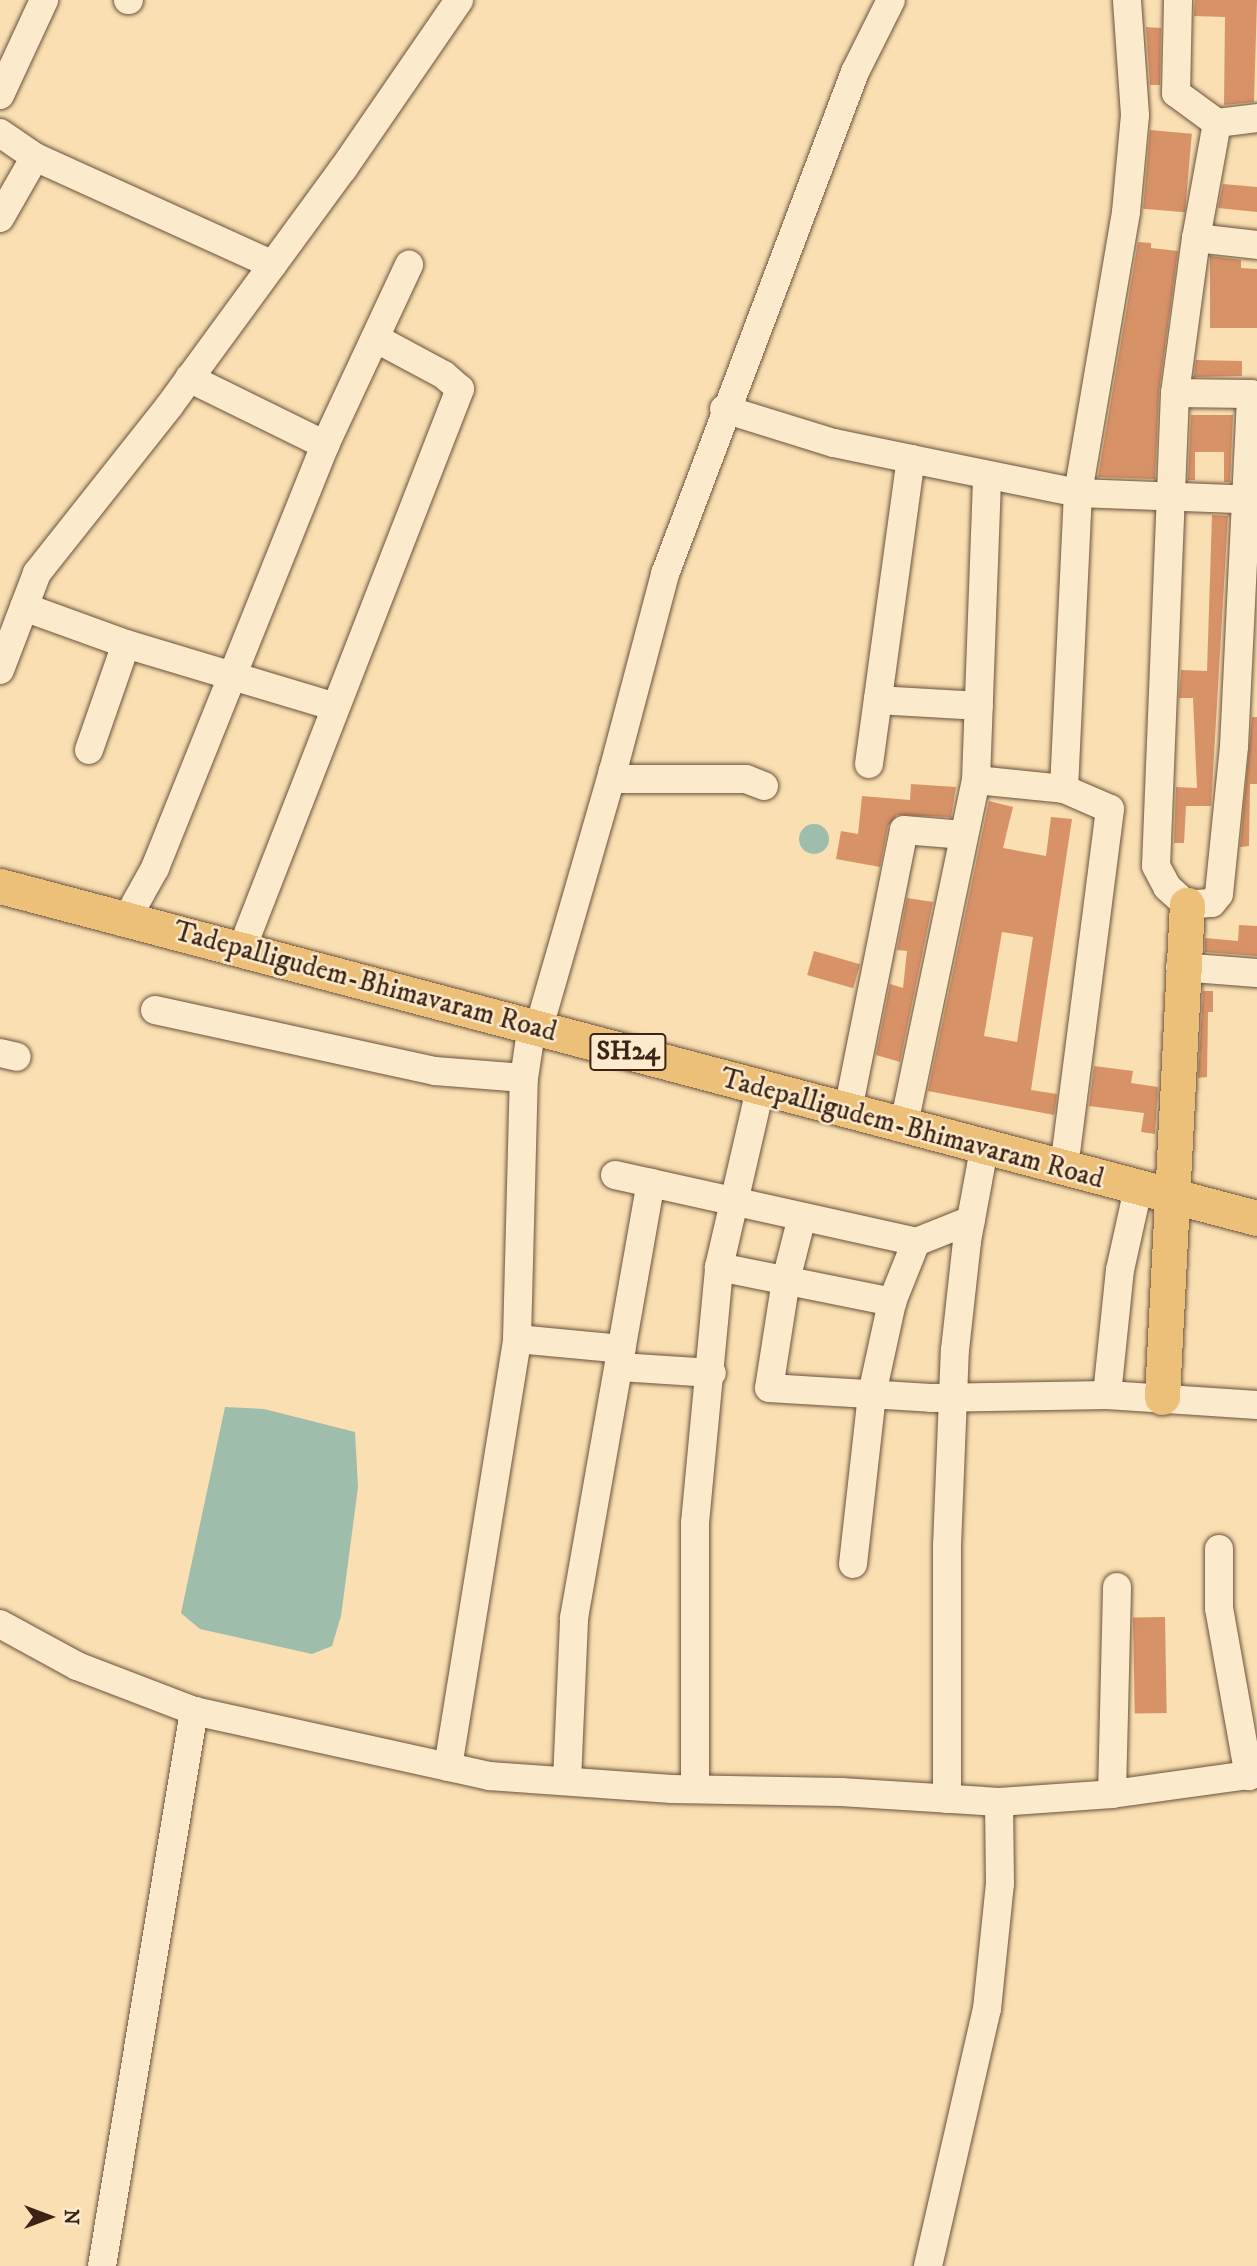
<!DOCTYPE html>
<html>
<head>
<meta charset="utf-8">
<style>
  body { margin:0 }
  #map { position:relative; width:1257px; height:2266px; overflow:hidden; background:#f9dfb1; font-family:"IM FELL DW Pica",serif }
  div>[style] { position:absolute }
  .water>* { inset:0; background:#9ebdaa }
  .round { border-radius:50% }
  .building>* { inset:0; background:#d79367; transform-origin:0 0 }
  .roads { filter:drop-shadow(0 0 2px #6b523d) drop-shadow(0 0 2px #6b523d) }
  .minor>* { height:28px; margin:-14px; padding:0 14px; transform-origin:14px; border-radius:14px; background:#fbeacc }
  .major>* { height:35px; margin:-17.5px; padding:0 17.5px; transform-origin:17.5px; border-radius:17.5px; background:#ecc078 }
  span { translate:-50% -50%; white-space:nowrap; text-align:center; line-height:1.15; -webkit-text-stroke:5px #fbeacc; paint-order:stroke }
  .shield-label span { padding:2px 5px; background:#fbeacc; border:2px solid; border-radius:5px; -webkit-text-stroke-width:0 }
  .shield-label { font-size:26px; color:#3c2316; font-weight:700 }
  .street-label { font-size:28px; color:#3c2316 }
  .north { position:absolute; left:14px; top:2182px; width:70px; height:70px; -webkit-text-stroke:5px #fbeacc; paint-order:stroke; rotate:90deg; font-size:19px; font-weight:700; line-height:28px; text-align:center; color:#3c2316 }
  .north::after { content:''; display:block; margin:auto; width:24px; height:32px; background:#3c2316; clip-path:polygon(50% 0,100% 100%,50% 72%,0 100%) }
</style>
</head>
<body>
<div id="map">
  <div class="water">
    <i class="round" style="left:799px;top:824px;width:30px;height:30px"></i>
    <i style="clip-path:polygon(225px 1407px,264px 1409px,355px 1432px,358px 1487px,341px 1616px,332px 1646px,312px 1654px,200px 1629px,181px 1613px)"></i>
  </div>
  <div class="building">
    <i style="clip-path:polygon(1195px 0,1257px 0,1254px 102px,1224px 105px,1225px 17px,1194px 16px)"></i>
    <i style="clip-path:polygon(1146px 27px,1161px 28px,1160px 85px,1150px 85px)"></i>
    <i style="left:1150px;top:130px;width:42px;height:79px;rotate:5deg"></i>
    <i style="clip-path:polygon(1223px 184px,1257px 187px,1257px 212px,1218px 208px)"></i>
    <i style="clip-path:polygon(1138px 242px,1151px 243px,1151px 248px,1178px 251px,1159px 391px,1155px 479px,1098px 477px)"></i>
    <i style="clip-path:polygon(1210px 256px,1241px 260px,1241px 268px,1257px 269px,1257px 328px,1210px 328px)"></i>
    <i style="clip-path:polygon(1196px 360px,1242px 361px,1242px 376px,1194px 377px)"></i>
    <i style="clip-path:polygon(1191px 415px,1233px 415px,1230px 482px,1224px 482px,1224px 452px,1195px 452px,1195px 480px,1188px 480px)"></i>
    <i style="clip-path:polygon(1212px 515px,1228px 516px,1211px 806px,1186px 806px,1184px 843px,1174px 843px,1176px 787px,1197px 788px,1193px 698px,1179px 698px,1181px 670px,1207px 671px)"></i>
    <i style="clip-path:polygon(1252px 717px,1257px 717px,1257px 784px,1250px 784px,1249px 846px,1240px 847px)"></i>
    <i style="clip-path:polygon(911px 784px,956px 787px,951px 817px,897px 815px,888px 826px,880px 867px,836px 859px,841px 831px,858px 834px,862px 796px,910px 800px)"></i>
    <i style="clip-path:polygon(evenodd,989px 801px,1013px 807px,1003px 848px,1046px 856px,1051px 817px,1072px 819px,1031px 1090px,1057px 1094px,1054px 1115px,928px 1091px,989px 801px,1002px 932px,1033px 937px,1017px 1042px,984px 1036px,1002px 932px)"></i>
    <i style="clip-path:polygon(907px 898px,933px 902px,900px 1062px,876px 1055px,890px 984px,903px 988px,907px 951px,897px 950px)"></i>
    <i style="clip-path:polygon(1239px 925px,1257px 926px,1257px 956px,1205px 952px,1205px 938px,1238px 941px)"></i>
    <i style="left:814px;top:951px;width:48px;height:25px;rotate:16deg"></i>
    <i style="clip-path:polygon(1203px 991px,1213px 991px,1213px 1012px,1208px 1012px,1207px 1077px,1198px 1078px)"></i>
    <i style="clip-path:polygon(1094px 1066px,1133px 1071px,1131px 1083px,1158px 1087px,1155px 1134px,1141px 1132px,1144px 1113px,1089px 1106px)"></i>
    <i style="left:1165px;top:1617px;width:96px;height:32px;rotate:89deg"></i>
  </div>
  <div class="roads">
    <div class="minor">
      <i style="left:128px;top:0;width:1px"></i>
      <i style="left:1178px;top:0;width:93px;rotate:91.2deg"></i>
      <i style="left:1176px;top:93px;width:51px;rotate:36.2deg"></i>
      <i style="left:1217px;top:123px;width:40px;rotate:-7.1deg"></i>
      <i style="left:0;top:95px;width:105px;rotate:-65.1deg"></i>
      <i style="left:1217px;top:123px;width:117px;rotate:100.3deg"></i>
      <i style="left:1196px;top:238px;width:156px;rotate:97.7deg"></i>
      <i style="left:1175px;top:393px;width:473px;rotate:92.3deg"></i>
      <i style="left:1156px;top:866px;width:24px;rotate:62deg"></i>
      <i style="left:1167px;top:887px;width:27px;rotate:42deg"></i>
      <i style="left:1187px;top:905px;width:25px;rotate:-5deg"></i>
      <i style="left:1212px;top:903px;width:11px;rotate:-52deg"></i>
      <i style="left:1219px;top:894px;width:149px;rotate:-84.2deg"></i>
      <i style="left:1234px;top:746px;width:352px;rotate:-87.2deg"></i>
      <i style="left:0;top:133px;width:42px;rotate:34.4deg"></i>
      <i style="left:35px;top:157px;width:261px;rotate:24.4deg"></i>
      <i style="left:0;top:218px;width:70px;rotate:-60.2deg"></i>
      <i style="left:1196px;top:238px;width:61px;rotate:6.5deg"></i>
      <i style="left:189px;top:378px;width:152px;rotate:26.2deg"></i>
      <i style="left:1175px;top:393px;width:76px;rotate:0.8deg"></i>
      <i style="left:1251px;top:394px;width:7px;rotate:34deg"></i>
      <i style="left:724px;top:409px;width:115px;rotate:17.2deg"></i>
      <i style="left:834px;top:443px;width:79px;rotate:11.7deg"></i>
      <i style="left:24px;top:607px;width:109px;rotate:19.9deg"></i>
      <i style="left:126px;top:644px;width:216px;rotate:16.7deg"></i>
      <i style="left:0;top:670px;width:104px;rotate:-69.1deg"></i>
      <i style="left:37px;top:573px;width:214px;rotate:-51.6deg"></i>
      <i style="left:170px;top:405px;width:293px;rotate:-53.8deg"></i>
      <i style="left:343px;top:169px;width:205px;rotate:-55.5deg"></i>
      <i style="left:878px;top:700px;width:101px;rotate:3.4deg"></i>
      <i style="left:89px;top:750px;width:112px;rotate:-70.8deg"></i>
      <i style="left:869px;top:764px;width:308px;rotate:-82.2deg"></i>
      <i style="left:911px;top:459px;width:170px;rotate:11.5deg"></i>
      <i style="left:1078px;top:493px;width:179px;rotate:2.2deg"></i>
      <i style="left:976px;top:780px;width:88px;rotate:5.8deg"></i>
      <i style="left:1064px;top:789px;width:50px;rotate:23.5deg"></i>
      <i style="left:1110px;top:809px;width:345px;rotate:97.3deg"></i>
      <i style="left:764px;top:786px;width:19px;rotate:-159deg"></i>
      <i style="left:746px;top:779px;width:130px;rotate:180deg"></i>
      <i style="left:616px;top:779px;width:9px;rotate:-111deg"></i>
      <i style="left:613px;top:771px;width:204px;rotate:-75.2deg"></i>
      <i style="left:665px;top:574px;width:537px;rotate:-69.27deg"></i>
      <i style="left:855px;top:72px;width:80px;rotate:-63.4deg"></i>
      <i style="left:1064px;top:789px;width:296px;rotate:-87.3deg"></i>
      <i style="left:1078px;top:493px;width:285px;rotate:-80.3deg"></i>
      <i style="left:1126px;top:212px;width:97px;rotate:-84.7deg"></i>
      <i style="left:1135px;top:115px;width:115px;rotate:-94deg"></i>
      <i style="left:135px;top:904px;width:41px;rotate:-60.9deg"></i>
      <i style="left:155px;top:868px;width:456px;rotate:-68.1deg"></i>
      <i style="left:325px;top:445px;width:199px;rotate:-65deg"></i>
      <i style="left:248px;top:933px;width:584px;rotate:-68.71deg"></i>
      <i style="left:460px;top:389px;width:21px;rotate:-139deg"></i>
      <i style="left:444px;top:375px;width:78px;rotate:-151.8deg"></i>
      <i style="left:1180px;top:967px;width:77px;rotate:4.5deg"></i>
      <i style="left:155px;top:1010px;width:287px;rotate:12.3deg"></i>
      <i style="left:435px;top:1071px;width:89px;rotate:4.5deg"></i>
      <i style="left:544px;top:1010px;width:249px;rotate:-73.9deg"></i>
      <i style="left:0;top:1053px;width:17px;rotate:13deg"></i>
      <i style="left:851px;top:1095px;width:270px;rotate:-78.7deg"></i>
      <i style="left:904px;top:830px;width:60px;rotate:4.8deg"></i>
      <i style="left:907px;top:1110px;width:337px;rotate:-78.2deg"></i>
      <i style="left:976px;top:780px;width:305px;rotate:-87.9deg"></i>
      <i style="left:615px;top:1175px;width:308px;rotate:12.5deg"></i>
      <i style="left:802px;top:1217px;width:65px;rotate:104.3deg"></i>
      <i style="left:786px;top:1280px;width:109px;rotate:98.9deg"></i>
      <i style="left:769px;top:1388px;width:162px;rotate:3.5deg"></i>
      <i style="left:931px;top:1398px;width:176px;rotate:-1deg"></i>
      <i style="left:1107px;top:1395px;width:150px;rotate:3.8deg"></i>
      <i style="left:719px;top:1267px;width:177px;rotate:11.4deg"></i>
      <i style="left:517px;top:1339px;width:105px;rotate:5.4deg"></i>
      <i style="left:620px;top:1367px;width:92px;rotate:3.7deg"></i>
      <i style="left:1107px;top:1395px;width:126px;rotate:-84.1deg"></i>
      <i style="left:1120px;top:1270px;width:83px;rotate:-77.5deg"></i>
      <i style="left:1219px;top:1549px;width:59px;rotate:90deg"></i>
      <i style="left:1219px;top:1608px;width:171px;rotate:79.9deg"></i>
      <i style="left:853px;top:1564px;width:171px;rotate:-83.6deg"></i>
      <i style="left:872px;top:1394px;width:94px;rotate:-77.7deg"></i>
      <i style="left:892px;top:1302px;width:65px;rotate:-68.2deg"></i>
      <i style="left:916px;top:1242px;width:59px;rotate:-21.8deg"></i>
      <i style="left:0;top:1624px;width:88px;rotate:28.6deg"></i>
      <i style="left:77px;top:1666px;width:125px;rotate:21deg"></i>
      <i style="left:194px;top:1711px;width:302px;rotate:12.4deg"></i>
      <i style="left:489px;top:1776px;width:183px;rotate:4.1deg"></i>
      <i style="left:672px;top:1789px;width:169px;rotate:1deg"></i>
      <i style="left:841px;top:1792px;width:158px;rotate:3.6deg"></i>
      <i style="left:999px;top:1802px;width:113px;rotate:-4deg"></i>
      <i style="left:1112px;top:1794px;width:146px;rotate:-7.9deg"></i>
      <i style="left:448px;top:1767px;width:434px;rotate:-80.8deg"></i>
      <i style="left:517px;top:1339px;width:261px;rotate:-88.5deg"></i>
      <i style="left:524px;top:1078px;width:54px;rotate:-81.4deg"></i>
      <i style="left:567px;top:1781px;width:163px;rotate:-87.5deg"></i>
      <i style="left:574px;top:1618px;width:442px;rotate:-80deg"></i>
      <i style="left:695px;top:1789px;width:266px;rotate:-90deg"></i>
      <i style="left:695px;top:1523px;width:257px;rotate:-84.6deg"></i>
      <i style="left:719px;top:1267px;width:183px;rotate:-77deg"></i>
      <i style="left:1112px;top:1794px;width:207px;rotate:-88.6deg"></i>
      <i style="left:947px;top:1799px;width:253px;rotate:-90deg"></i>
      <i style="left:947px;top:1546px;width:196px;rotate:-87.7deg"></i>
      <i style="left:955px;top:1350px;width:110px;rotate:-83.7deg"></i>
      <i style="left:967px;top:1241px;width:94px;rotate:-79.5deg"></i>
      <i style="left:102px;top:2266px;width:563px;rotate:-80.59deg"></i>
      <i style="left:928px;top:2266px;width:264px;rotate:-77.1deg"></i>
      <i style="left:987px;top:2009px;width:126px;rotate:-84.1deg"></i>
      <i style="left:1000px;top:1884px;width:82px;rotate:-90.7deg"></i>
    </div>
    <div class="major">
      <i style="left:0;top:886px;width:1300px;rotate:14.8deg"></i>
      <i style="left:1162px;top:1397px;width:493px;rotate:-87.1deg"></i>
    </div>
  </div>
  <div class="shield-label">
    <span style="left:628px;top:1052px">SH24</span>
  </div>
  <div class="street-label">
    <span style="left:365px;top:982px;rotate:15deg">Tadepalligudem-Bhimavaram Road</span>
    <span style="left:912px;top:1129px;rotate:15deg">Tadepalligudem-Bhimavaram Road</span>
  </div>
  <div class="north">N</div>
</div>
</body>
</html>
